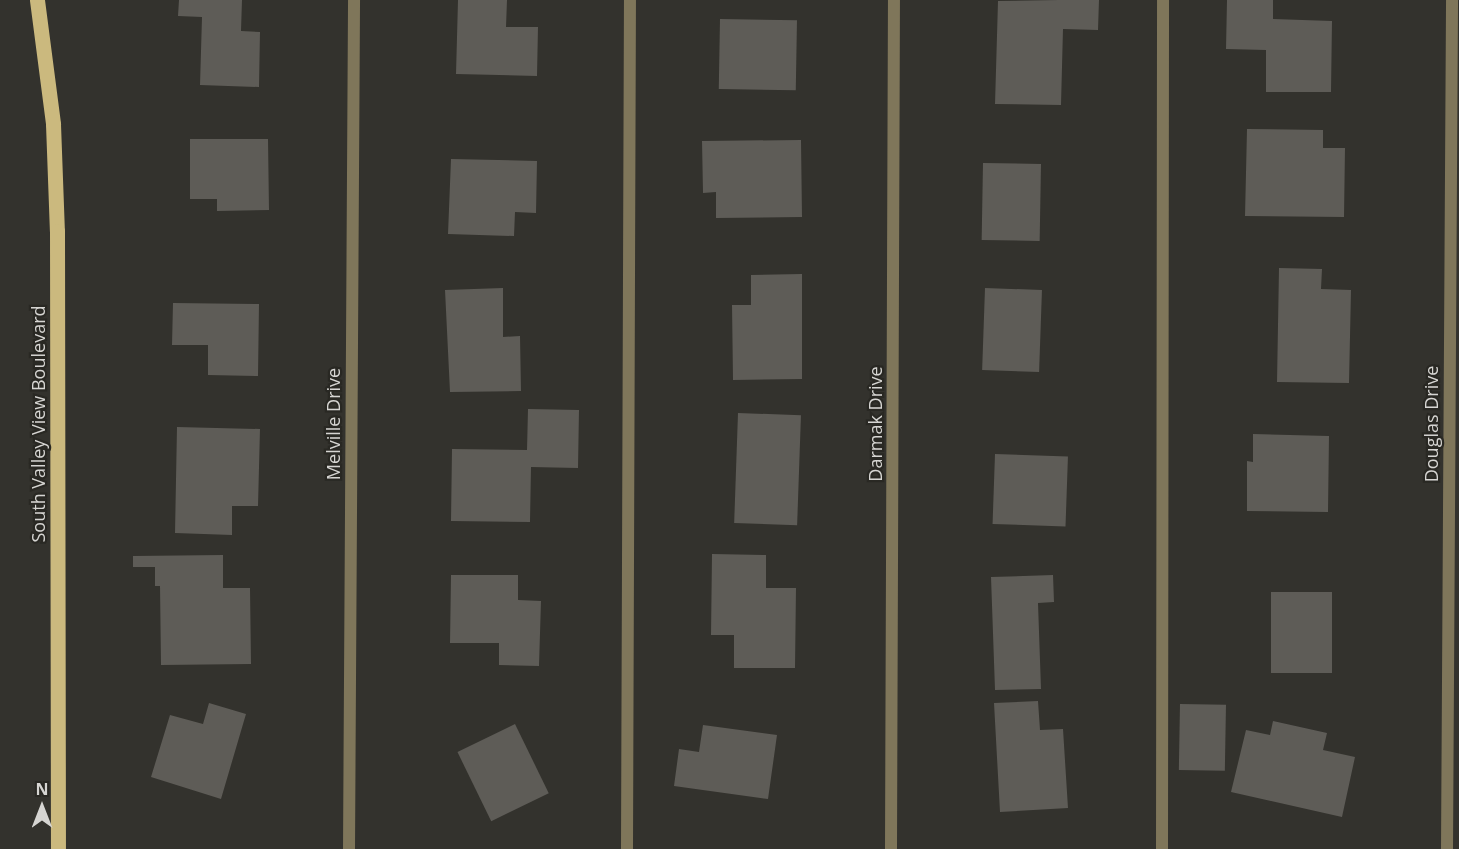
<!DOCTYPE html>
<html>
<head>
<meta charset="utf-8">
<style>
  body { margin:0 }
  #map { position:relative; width:1459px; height:849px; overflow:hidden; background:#33322d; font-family:"Open Sans",sans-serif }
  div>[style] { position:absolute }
  .building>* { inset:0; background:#5e5c57; transform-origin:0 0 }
  .service>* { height:12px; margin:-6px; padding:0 6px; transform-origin:6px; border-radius:6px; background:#7f765a }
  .minor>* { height:12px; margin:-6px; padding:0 6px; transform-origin:6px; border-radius:6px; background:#7f765a }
  .primary>* { height:15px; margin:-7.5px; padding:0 7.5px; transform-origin:7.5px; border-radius:7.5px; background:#cbb97e }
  span { translate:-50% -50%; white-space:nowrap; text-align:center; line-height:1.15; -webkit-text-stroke:4.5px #292823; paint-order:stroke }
  .street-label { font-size:18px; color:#d6d5d2 }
  .north { position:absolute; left:12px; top:777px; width:60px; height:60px; -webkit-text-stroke:4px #292823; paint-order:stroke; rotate:0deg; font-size:16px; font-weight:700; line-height:24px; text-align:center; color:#d6d5d2 }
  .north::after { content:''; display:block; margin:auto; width:21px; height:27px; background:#d6d5d2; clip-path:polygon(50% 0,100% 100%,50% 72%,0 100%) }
</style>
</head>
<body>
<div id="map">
  <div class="building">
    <i style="clip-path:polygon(179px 0,242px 0,241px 31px,260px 32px,259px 87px,200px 85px,202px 17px,178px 16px)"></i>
    <i style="clip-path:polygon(458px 0,507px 0,506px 27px,538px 27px,537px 76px,456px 74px)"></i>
    <i style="clip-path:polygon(1059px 0,1099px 0,1098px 30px,1063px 29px,1061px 105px,995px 104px,998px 1px)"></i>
    <i style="clip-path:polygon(1227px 0,1273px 0,1273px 19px,1332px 21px,1331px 92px,1266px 92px,1266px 50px,1226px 49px)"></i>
    <i style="left:720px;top:19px;width:77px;height:70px;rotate:1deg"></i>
    <i style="clip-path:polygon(1247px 129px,1323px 130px,1323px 148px,1345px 148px,1344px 217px,1245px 216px)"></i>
    <i style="clip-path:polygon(190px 139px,268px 139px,269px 210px,217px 211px,217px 199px,190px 199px)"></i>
    <i style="clip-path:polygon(801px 140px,802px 217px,716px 218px,716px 192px,703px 193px,702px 141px)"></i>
    <i style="clip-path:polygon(451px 159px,537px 161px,536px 213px,515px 212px,514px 236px,448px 234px)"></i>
    <i style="left:983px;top:163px;width:58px;height:77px;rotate:1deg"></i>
    <i style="clip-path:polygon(1279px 268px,1322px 269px,1321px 289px,1351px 290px,1349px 383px,1277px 382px)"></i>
    <i style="clip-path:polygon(802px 274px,802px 379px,733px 380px,732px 305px,751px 305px,751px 275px)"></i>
    <i style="clip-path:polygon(503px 288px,503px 337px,520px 336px,521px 391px,450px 392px,445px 290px)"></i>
    <i style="left:985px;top:288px;width:57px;height:82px;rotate:2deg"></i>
    <i style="clip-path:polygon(173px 303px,259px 304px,258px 376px,208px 375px,208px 345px,172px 345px)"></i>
    <i style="clip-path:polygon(528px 409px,579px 410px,578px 468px,531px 467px,530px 522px,451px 521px,452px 449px,527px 450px)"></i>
    <i style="left:738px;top:413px;width:63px;height:110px;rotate:2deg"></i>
    <i style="clip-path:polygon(177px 427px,260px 429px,258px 506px,232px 506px,232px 535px,175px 533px)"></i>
    <i style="clip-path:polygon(1253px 434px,1329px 436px,1328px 512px,1247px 511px,1247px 461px,1253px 462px)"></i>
    <i style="left:995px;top:454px;width:73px;height:70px;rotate:2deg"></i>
    <i style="clip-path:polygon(712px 554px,766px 555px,766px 588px,796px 588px,795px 668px,734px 668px,734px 635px,711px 635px)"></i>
    <i style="clip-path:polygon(223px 555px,223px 588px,250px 588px,251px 664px,161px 665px,160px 586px,155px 586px,155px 567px,133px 567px,133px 556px)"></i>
    <i style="clip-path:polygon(451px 575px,518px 575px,518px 600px,541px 601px,539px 666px,499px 665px,499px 643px,450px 643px)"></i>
    <i style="clip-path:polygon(1053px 575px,1054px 602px,1038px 603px,1041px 689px,995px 690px,991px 577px)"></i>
    <i style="left:1271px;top:592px;width:61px;height:81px"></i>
    <i style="clip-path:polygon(1038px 701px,1040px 730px,1063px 729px,1068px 808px,1000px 812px,994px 703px)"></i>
    <i style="clip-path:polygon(209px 703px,246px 714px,221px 799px,151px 777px,170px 715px,203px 724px)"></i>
    <i style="left:1180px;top:704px;width:46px;height:66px;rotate:1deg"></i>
    <i style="clip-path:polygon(1273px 721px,1327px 733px,1323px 750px,1355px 757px,1342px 817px,1231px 792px,1246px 730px,1270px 735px)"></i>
    <i style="left:515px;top:724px;width:77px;height:64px;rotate:64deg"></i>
    <i style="clip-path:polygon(703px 725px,777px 735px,768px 799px,674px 786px,679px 749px,699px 752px)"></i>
  </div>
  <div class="service">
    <i style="left:627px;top:849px;width:849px;rotate:-89.8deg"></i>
    <i style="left:1162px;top:849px;width:849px;rotate:-89.93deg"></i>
  </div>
  <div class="minor">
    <i style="left:349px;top:849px;width:849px;rotate:-89.66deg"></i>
    <i style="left:891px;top:849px;width:849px;rotate:-89.8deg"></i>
    <i style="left:1447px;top:849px;width:849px;rotate:-89.66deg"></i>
  </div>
  <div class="primary">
    <i style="left:37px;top:0;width:125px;rotate:82.6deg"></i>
    <i style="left:53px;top:124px;width:107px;rotate:87.9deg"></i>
    <i style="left:57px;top:231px;width:618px;rotate:89.91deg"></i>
  </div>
  <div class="street-label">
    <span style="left:38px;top:424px;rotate:-90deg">South Valley View Boulevard</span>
    <span style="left:333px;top:424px;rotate:-90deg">Melville Drive</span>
    <span style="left:875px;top:424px;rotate:-90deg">Darmak Drive</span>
    <span style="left:1431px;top:424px;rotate:-90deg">Douglas Drive</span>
  </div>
  <div class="north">N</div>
</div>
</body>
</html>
